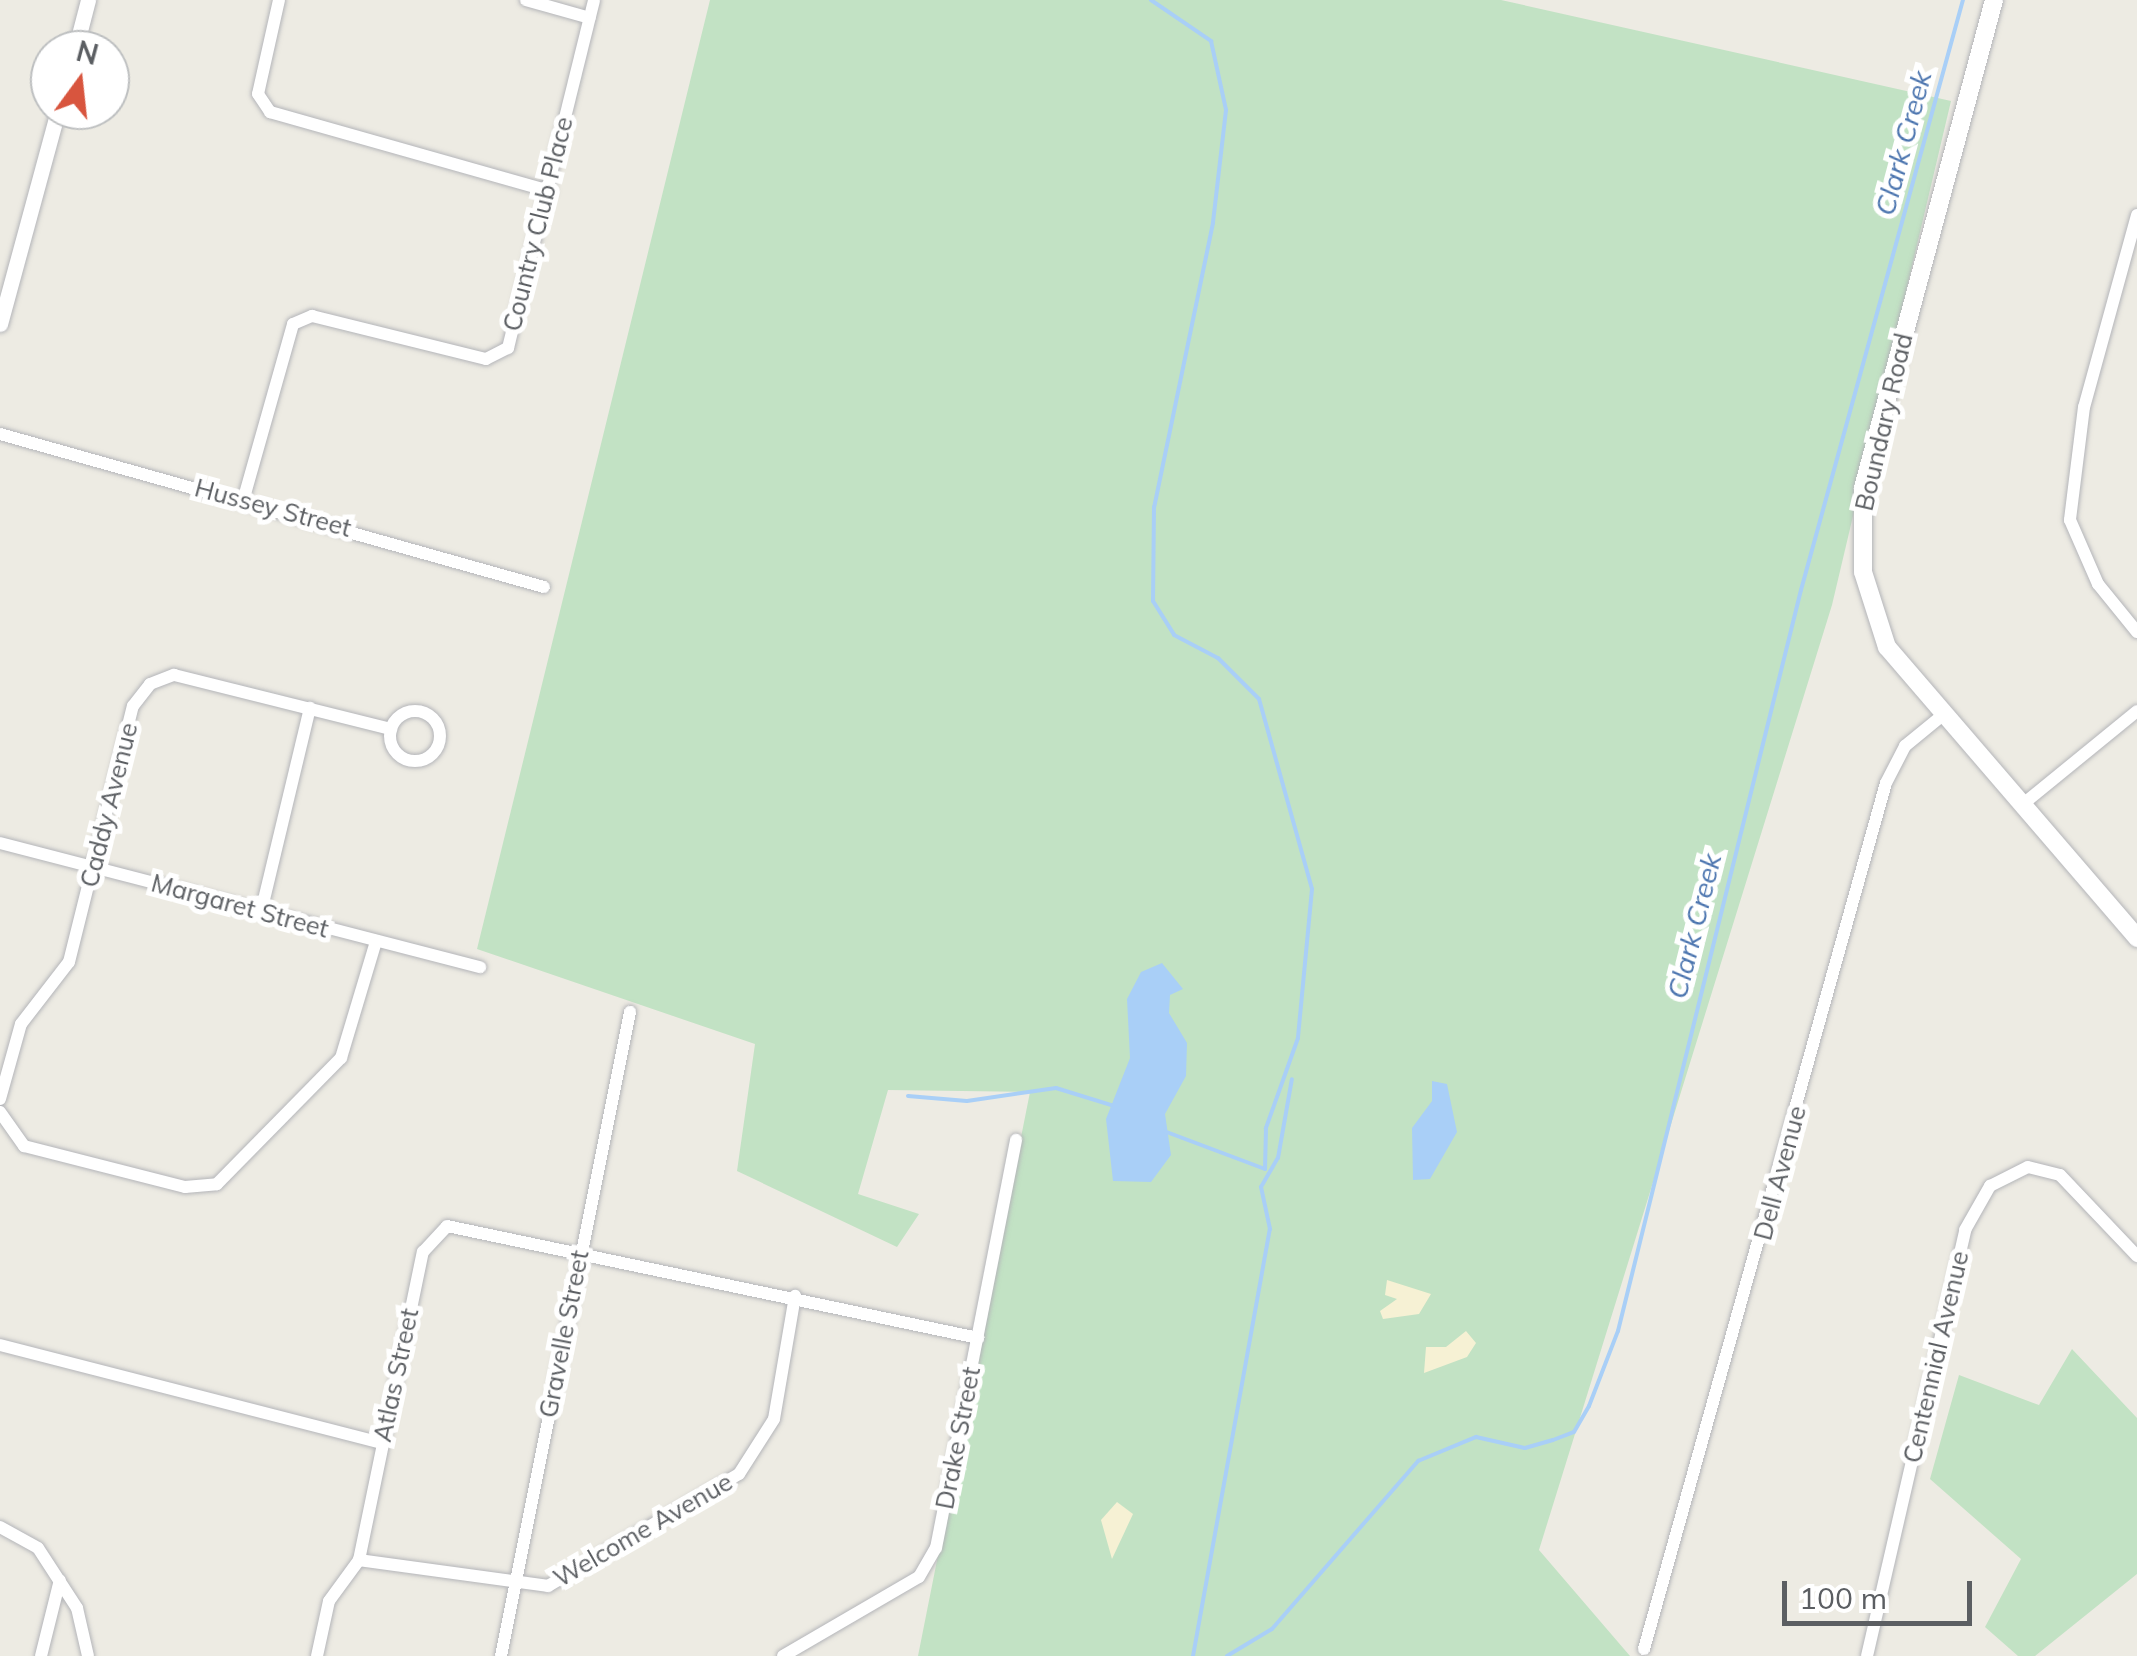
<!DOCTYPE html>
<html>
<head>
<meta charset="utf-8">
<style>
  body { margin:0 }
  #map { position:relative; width:2137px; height:1656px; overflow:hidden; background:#edebe3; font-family:Mulish,sans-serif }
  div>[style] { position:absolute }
  .green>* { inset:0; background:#c2e2c4 }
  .sand>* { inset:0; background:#f6f1d4 }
  .water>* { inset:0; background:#a9cff7 }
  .stream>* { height:4px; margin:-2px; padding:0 2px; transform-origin:2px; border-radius:2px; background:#a9cff7 }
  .roads { filter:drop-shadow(0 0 2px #b4b5b9) drop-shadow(0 0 2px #b4b5b9) }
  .minor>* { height:12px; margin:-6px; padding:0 6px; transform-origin:6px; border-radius:6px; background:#fff }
  .minor>.ring { margin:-6px; padding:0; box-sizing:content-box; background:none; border:12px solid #fff; border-radius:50% }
  .tertiary>* { height:15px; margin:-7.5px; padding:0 7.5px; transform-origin:7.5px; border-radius:7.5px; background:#fff }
  .secondary>* { height:18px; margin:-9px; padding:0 9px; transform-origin:9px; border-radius:9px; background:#fff }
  span { translate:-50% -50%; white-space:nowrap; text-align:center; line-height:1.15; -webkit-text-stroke:10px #fff; paint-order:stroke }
  .street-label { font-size:25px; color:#5b5e62 }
  .water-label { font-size:28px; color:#4c75af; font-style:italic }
  .north { position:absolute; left:30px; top:30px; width:100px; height:100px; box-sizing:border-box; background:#fff; border:2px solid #bdbfc0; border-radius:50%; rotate:15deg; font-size:28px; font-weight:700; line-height:40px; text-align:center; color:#5b5e62 }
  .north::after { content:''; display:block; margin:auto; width:35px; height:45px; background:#d8553e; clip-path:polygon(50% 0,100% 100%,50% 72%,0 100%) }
  .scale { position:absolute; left:1782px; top:1581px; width:190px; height:45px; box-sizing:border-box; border:5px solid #5b5e62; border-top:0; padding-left:12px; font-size:30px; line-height:35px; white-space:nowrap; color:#5b5e62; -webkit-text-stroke:8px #fff; paint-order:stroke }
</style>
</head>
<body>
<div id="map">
  <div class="green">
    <i style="clip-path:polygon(710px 0,1501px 0,1951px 101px,1832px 605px,1539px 1550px,1630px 1656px,918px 1656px,1030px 1092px,888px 1090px,858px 1194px,919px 1214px,897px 1247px,737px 1171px,755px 1044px,477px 949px)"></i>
    <i style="clip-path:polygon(2072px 1349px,2137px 1418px,2137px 1574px,2035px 1656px,2018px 1656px,1985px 1627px,2021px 1559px,1930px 1479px,1959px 1375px,2039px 1405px)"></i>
  </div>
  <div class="sand">
    <i style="clip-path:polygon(1387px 1280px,1431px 1294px,1419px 1314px,1383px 1319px,1380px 1311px,1397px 1299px,1385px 1295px)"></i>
    <i style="clip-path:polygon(1466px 1331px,1476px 1343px,1467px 1357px,1424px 1373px,1426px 1347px,1446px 1347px)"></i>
    <i style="clip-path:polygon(1117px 1502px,1133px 1514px,1112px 1559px,1101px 1520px)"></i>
  </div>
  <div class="water">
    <i style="clip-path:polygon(1162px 963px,1183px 989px,1170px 995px,1169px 1013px,1187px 1043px,1186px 1076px,1165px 1114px,1171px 1155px,1151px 1182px,1113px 1181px,1106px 1119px,1130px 1058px,1127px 999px,1141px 972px)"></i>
    <i style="clip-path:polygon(1432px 1081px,1447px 1084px,1457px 1132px,1430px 1179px,1413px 1180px,1412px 1128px,1432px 1101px)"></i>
  </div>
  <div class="stream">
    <i style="left:1151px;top:0;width:73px;rotate:34.3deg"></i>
    <i style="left:1211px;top:41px;width:71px;rotate:77.7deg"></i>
    <i style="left:1226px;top:110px;width:114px;rotate:96.6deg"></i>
    <i style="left:1213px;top:223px;width:290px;rotate:101.7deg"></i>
    <i style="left:1154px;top:507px;width:94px;rotate:90.6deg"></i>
    <i style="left:1153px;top:601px;width:40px;rotate:58deg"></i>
    <i style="left:1174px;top:635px;width:50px;rotate:27.6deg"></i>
    <i style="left:1218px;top:658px;width:58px;rotate:45deg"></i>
    <i style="left:1259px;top:699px;width:197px;rotate:74.4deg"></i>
    <i style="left:1312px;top:889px;width:150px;rotate:95.4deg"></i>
    <i style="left:1298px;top:1038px;width:96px;rotate:109.6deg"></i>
    <i style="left:1266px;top:1128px;width:41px;rotate:91.4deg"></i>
    <i style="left:1265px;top:1169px;width:108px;rotate:-159.4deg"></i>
    <i style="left:908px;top:1096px;width:59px;rotate:4.8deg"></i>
    <i style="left:967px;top:1101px;width:90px;rotate:-8.3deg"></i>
    <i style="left:1056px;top:1088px;width:58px;rotate:17.2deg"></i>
    <i style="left:1193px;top:1656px;width:434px;rotate:-79.8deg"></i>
    <i style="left:1270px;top:1229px;width:43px;rotate:-102.1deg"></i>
    <i style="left:1261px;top:1187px;width:34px;rotate:-60deg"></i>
    <i style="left:1278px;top:1158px;width:80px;rotate:-80deg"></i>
    <i style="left:1227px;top:1656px;width:52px;rotate:-31deg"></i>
    <i style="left:1272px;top:1629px;width:223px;rotate:-49deg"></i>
    <i style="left:1418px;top:1461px;width:63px;rotate:-22.5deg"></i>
    <i style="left:1476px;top:1437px;width:50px;rotate:12.7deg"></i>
    <i style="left:1525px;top:1448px;width:29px;rotate:-16deg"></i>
    <i style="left:1553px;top:1440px;width:22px;rotate:-21deg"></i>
    <i style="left:1574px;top:1432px;width:30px;rotate:-60deg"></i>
    <i style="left:1589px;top:1406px;width:80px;rotate:-68.9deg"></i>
    <i style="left:1618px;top:1331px;width:763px;rotate:-76.13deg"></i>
    <i style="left:1801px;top:590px;width:612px;rotate:-74.65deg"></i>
  </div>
  <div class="roads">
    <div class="minor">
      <i style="left:279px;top:0;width:96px;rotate:102.6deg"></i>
      <i style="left:258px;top:94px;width:22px;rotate:56deg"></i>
      <i style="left:270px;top:112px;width:291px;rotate:15.8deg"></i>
      <i style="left:526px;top:0;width:66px;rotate:15.7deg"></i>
      <i style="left:2137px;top:215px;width:199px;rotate:105.4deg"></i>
      <i style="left:2084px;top:407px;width:114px;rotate:97.1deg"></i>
      <i style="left:2070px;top:520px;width:70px;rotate:66.4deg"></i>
      <i style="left:2098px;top:584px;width:62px;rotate:50.9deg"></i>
      <i style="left:0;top:434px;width:565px;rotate:15.71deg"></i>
      <i style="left:243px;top:501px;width:184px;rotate:-74.2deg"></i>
      <i style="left:293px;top:324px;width:21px;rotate:-23deg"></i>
      <i style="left:312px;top:316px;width:179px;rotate:13.9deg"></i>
      <i style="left:486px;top:359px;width:25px;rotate:-27deg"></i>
      <i style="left:508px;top:348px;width:358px;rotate:-76.1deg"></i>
      <i class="ring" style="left:390px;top:711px;width:38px;height:38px"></i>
      <i style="left:2023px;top:804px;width:147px;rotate:-39.2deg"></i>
      <i style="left:0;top:843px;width:496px;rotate:14.5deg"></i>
      <i style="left:261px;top:912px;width:210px;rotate:-76.5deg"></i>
      <i style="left:0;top:1099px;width:78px;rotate:-74.4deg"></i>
      <i style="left:21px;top:1024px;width:78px;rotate:-52.3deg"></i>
      <i style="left:69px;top:962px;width:264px;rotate:-76deg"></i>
      <i style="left:133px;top:706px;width:28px;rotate:-52deg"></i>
      <i style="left:150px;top:684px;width:26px;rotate:-21deg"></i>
      <i style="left:174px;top:675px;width:224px;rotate:14deg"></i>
      <i style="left:0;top:1112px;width:42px;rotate:54.8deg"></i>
      <i style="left:24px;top:1146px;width:166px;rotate:14.3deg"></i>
      <i style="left:185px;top:1187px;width:32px;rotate:-5deg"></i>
      <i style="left:217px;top:1184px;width:177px;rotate:-45.5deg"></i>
      <i style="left:341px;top:1058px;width:122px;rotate:-73.3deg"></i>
      <i style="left:0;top:1345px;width:393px;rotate:14.4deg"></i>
      <i style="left:0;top:1527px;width:43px;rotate:28.9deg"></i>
      <i style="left:38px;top:1548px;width:72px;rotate:57deg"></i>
      <i style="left:77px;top:1608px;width:49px;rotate:77.1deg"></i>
      <i style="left:359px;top:1560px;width:191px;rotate:7.8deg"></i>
      <i style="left:548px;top:1586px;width:221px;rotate:-30.4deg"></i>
      <i style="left:739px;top:1474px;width:65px;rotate:-57.5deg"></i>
      <i style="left:774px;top:1419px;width:125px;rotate:-80.3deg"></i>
      <i style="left:1644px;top:1649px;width:899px;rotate:-74.39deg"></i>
      <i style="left:1886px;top:783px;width:42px;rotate:-62.8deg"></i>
      <i style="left:1905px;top:746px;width:50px;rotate:-39.4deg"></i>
      <i style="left:41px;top:1656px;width:78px;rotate:-76deg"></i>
      <i style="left:317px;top:1656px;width:56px;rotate:-77.7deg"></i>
      <i style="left:329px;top:1601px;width:51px;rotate:-53.8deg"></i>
      <i style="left:359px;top:1560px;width:315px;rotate:-78.3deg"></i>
      <i style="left:423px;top:1252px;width:35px;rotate:-47deg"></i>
      <i style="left:447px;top:1226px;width:543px;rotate:11.91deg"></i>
      <i style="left:501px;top:1656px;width:657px;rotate:-78.67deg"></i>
      <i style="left:783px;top:1656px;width:157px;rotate:-30.2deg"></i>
      <i style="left:919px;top:1577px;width:34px;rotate:-60deg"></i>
      <i style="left:936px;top:1548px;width:416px;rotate:-78.9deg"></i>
      <i style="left:1867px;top:1656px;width:437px;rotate:-77deg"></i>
      <i style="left:1965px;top:1230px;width:51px;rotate:-60.4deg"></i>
      <i style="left:1990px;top:1186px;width:42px;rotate:-26.6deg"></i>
      <i style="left:2028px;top:1167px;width:33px;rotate:14deg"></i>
      <i style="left:2060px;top:1175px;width:112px;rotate:46.5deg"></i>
    </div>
    <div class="tertiary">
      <i style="left:75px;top:50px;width:52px;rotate:-75.4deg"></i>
      <i style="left:0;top:324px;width:222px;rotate:-74.8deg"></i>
    </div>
    <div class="secondary">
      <i style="left:1994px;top:0;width:505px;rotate:105.03deg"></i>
      <i style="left:1863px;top:488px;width:84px;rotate:90deg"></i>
      <i style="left:1863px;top:572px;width:79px;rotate:72.3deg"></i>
      <i style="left:1887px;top:647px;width:384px;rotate:49.3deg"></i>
    </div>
  </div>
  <div class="street-label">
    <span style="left:538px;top:224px;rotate:-76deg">Country Club Place</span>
    <span style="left:1884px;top:422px;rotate:-77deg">Boundary Road</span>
    <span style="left:273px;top:508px;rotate:15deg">Hussey Street</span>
    <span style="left:109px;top:805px;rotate:-76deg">Caddy Avenue</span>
    <span style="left:240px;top:906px;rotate:15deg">Margaret Street</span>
    <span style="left:1780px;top:1173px;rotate:-75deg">Dell Avenue</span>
    <span style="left:564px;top:1334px;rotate:-79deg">Gravelle Street</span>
    <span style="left:1936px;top:1357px;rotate:-77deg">Centennial Avenue</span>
    <span style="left:396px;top:1375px;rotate:-78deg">Atlas Street</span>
    <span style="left:958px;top:1438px;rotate:-79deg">Drake Street</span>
    <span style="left:643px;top:1530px;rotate:-30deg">Welcome Avenue</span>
  </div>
  <div class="water-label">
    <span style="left:1903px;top:143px;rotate:-75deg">Clark Creek</span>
    <span style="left:1694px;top:926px;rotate:-76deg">Clark Creek</span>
  </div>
  <div class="north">N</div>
  <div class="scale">100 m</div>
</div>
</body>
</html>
